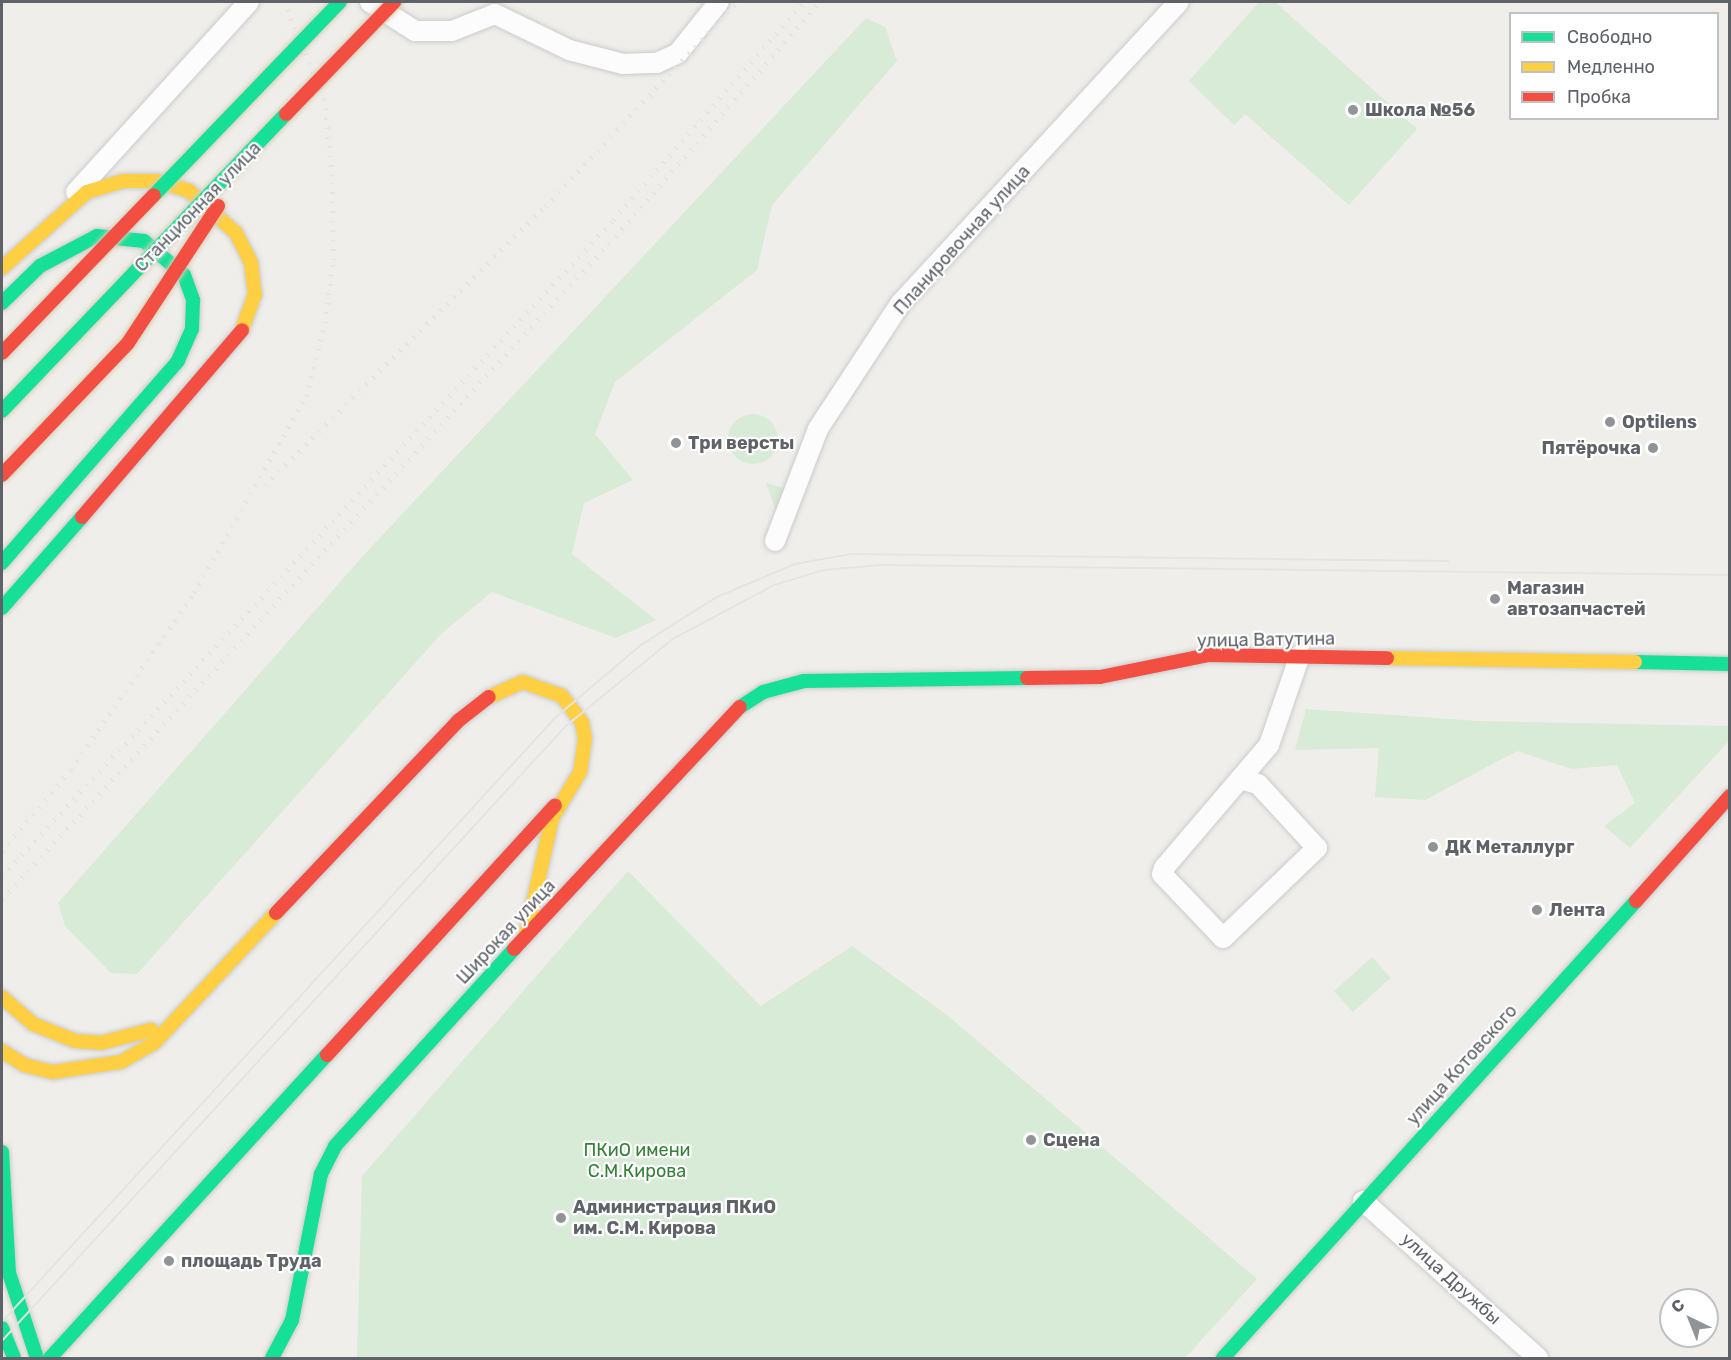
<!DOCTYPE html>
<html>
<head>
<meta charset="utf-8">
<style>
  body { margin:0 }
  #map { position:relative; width:1731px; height:1360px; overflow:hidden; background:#efeeea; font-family:Rubik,sans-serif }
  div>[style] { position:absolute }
  .green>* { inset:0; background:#d8ebd6; transform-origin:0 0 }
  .round { border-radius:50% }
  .roads { filter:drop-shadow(0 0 2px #cbcccc) drop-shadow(0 0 2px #cbcccc) }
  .street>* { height:20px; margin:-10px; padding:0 10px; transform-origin:10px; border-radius:10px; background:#fdfcfc }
  .fast>* { height:14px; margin:-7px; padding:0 7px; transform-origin:7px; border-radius:7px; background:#16e098 }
  .slow>* { height:14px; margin:-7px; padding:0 7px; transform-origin:7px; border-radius:7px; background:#ffcf43 }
  .jam>* { height:14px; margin:-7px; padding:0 7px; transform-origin:7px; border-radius:7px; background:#f24e42 }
  .tram>* { height:1.5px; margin:-0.75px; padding:0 0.75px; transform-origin:0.75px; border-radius:0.75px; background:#e4e4e4 }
  .rail>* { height:4.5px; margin-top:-2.25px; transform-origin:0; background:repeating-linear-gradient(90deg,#e4e4e4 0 1.5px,transparent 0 9.5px) }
  .bridges { filter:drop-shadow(0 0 2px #d7ceb8) drop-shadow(0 0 2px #d7ceb8) }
  .fast-bridge>* { height:14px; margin:-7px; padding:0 7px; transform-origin:7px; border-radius:7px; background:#16e098 }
  .jam-bridge>* { height:14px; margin:-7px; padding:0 7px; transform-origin:7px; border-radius:7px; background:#f24e42 }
  .dots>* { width:16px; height:16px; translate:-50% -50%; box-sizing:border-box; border:3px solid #fff; border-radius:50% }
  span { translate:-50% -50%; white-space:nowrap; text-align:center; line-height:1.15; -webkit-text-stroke:4.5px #fff; paint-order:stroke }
  .poi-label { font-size:18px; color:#5f6368; font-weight:700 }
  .left { translate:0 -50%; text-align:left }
  .right { translate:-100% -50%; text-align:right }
  .street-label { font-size:18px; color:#5f6368 }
  .park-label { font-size:18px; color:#348238 }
  .frame { position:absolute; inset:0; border:3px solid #5f6368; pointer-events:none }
  .legend { position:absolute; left:1509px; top:12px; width:210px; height:108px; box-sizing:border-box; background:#fff; border:2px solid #bfc1c3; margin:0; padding:8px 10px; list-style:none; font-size:18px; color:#5f6368 }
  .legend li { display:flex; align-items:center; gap:12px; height:30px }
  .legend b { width:30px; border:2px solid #bfc1c3 }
  .north { position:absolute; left:1659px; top:1288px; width:60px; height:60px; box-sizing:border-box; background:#fff; border:2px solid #bfc1c3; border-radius:50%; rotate:317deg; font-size:16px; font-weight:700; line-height:24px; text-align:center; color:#5f6368 }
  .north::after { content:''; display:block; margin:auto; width:21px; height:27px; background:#919496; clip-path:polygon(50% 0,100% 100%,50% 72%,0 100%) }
</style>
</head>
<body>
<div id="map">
  <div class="green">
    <i style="clip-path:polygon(1259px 2px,1275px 2px,1417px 129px,1349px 205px,1245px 114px,1234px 125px,1189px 81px)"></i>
    <i style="clip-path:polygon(866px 18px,885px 27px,897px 61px,772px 205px,757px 270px,615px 382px,595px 434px,633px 480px,584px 503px,572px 554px,656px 620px,616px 638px,492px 592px,442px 633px,137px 974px,111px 973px,65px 926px,58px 903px,363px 556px)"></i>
    <i class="round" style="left:728px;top:414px;width:50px;height:50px"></i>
    <i style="clip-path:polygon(766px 483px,788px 489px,779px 520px)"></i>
    <i style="clip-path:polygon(1306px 709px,1479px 721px,1729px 726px,1729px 741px,1630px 848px,1604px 826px,1635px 803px,1617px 765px,1572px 769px,1517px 751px,1425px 800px,1375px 797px,1379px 748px,1295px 750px)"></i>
    <i style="clip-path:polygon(628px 871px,761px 1006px,852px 946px,947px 1015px,1257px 1279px,1185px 1358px,357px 1358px,362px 1176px)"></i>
    <i style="left:1372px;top:957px;width:28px;height:51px;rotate:48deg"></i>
  </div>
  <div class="roads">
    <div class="street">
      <i style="left:370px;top:2px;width:54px;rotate:32.8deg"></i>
      <i style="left:415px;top:31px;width:37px"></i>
      <i style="left:452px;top:31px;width:46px;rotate:-21.6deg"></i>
      <i style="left:495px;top:14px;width:82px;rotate:25.9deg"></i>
      <i style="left:569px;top:50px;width:56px;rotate:14.5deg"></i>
      <i style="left:623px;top:64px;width:34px;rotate:-2deg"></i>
      <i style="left:657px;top:63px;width:23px;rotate:-25deg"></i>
      <i style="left:678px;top:53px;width:65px;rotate:-51.2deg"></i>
      <i style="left:76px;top:192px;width:257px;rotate:-47.7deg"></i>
      <i style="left:775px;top:541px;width:120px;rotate:-69deg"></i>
      <i style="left:818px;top:429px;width:149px;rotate:-56.7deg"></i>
      <i style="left:900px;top:304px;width:411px;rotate:-47.3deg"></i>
      <i style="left:1240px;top:779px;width:19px;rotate:16deg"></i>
      <i style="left:1258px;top:784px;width:87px;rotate:47.3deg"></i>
      <i style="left:1317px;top:848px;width:130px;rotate:136.2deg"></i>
      <i style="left:1223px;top:938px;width:88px;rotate:-133.6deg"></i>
      <i style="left:1162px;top:874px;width:6px;rotate:-72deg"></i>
      <i style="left:1164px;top:868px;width:162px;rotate:-49.5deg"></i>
      <i style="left:1269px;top:745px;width:95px;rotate:-71deg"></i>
      <i style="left:1363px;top:1201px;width:235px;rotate:41.9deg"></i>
    </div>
    <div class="fast">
      <i style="left:2px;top:303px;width:53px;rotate:-44.2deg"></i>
      <i style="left:40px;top:266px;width:64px;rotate:-27.8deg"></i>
      <i style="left:97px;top:236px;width:47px;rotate:6.1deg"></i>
      <i style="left:144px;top:241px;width:52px;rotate:40.4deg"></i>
      <i style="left:184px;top:275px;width:27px;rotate:70deg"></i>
      <i style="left:193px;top:300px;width:29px;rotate:92deg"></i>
      <i style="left:192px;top:329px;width:35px;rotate:114deg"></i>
      <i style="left:178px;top:361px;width:268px;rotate:131.1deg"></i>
      <i style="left:2px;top:608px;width:121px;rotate:-48.7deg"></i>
      <i style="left:1635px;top:662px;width:95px;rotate:1.2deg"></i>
      <i style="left:740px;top:707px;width:27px;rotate:-33deg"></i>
      <i style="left:763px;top:692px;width:42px;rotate:-15deg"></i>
      <i style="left:804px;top:681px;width:223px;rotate:-0.8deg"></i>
      <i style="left:2px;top:1152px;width:121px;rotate:86.7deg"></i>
      <i style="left:9px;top:1273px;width:89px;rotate:71.8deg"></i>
      <i style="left:2px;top:1328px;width:32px;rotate:68deg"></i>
      <i style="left:50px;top:1358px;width:411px;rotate:-47.6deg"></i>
      <i style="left:272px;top:1358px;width:43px;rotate:-62.2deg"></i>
      <i style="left:292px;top:1320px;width:149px;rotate:-78.8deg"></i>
      <i style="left:321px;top:1174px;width:31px;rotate:-63deg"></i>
      <i style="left:335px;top:1146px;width:266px;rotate:-47.7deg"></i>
      <i style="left:1223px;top:1358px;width:616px;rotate:-47.9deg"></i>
    </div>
    <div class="slow">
      <i style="left:2px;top:268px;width:114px;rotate:-41.8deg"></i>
      <i style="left:87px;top:192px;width:37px;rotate:-17deg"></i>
      <i style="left:122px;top:181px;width:35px"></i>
      <i style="left:157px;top:181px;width:34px;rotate:17deg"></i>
      <i style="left:189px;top:191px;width:63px;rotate:41.8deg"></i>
      <i style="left:236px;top:233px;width:34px;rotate:63deg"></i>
      <i style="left:251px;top:263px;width:31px;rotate:83deg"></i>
      <i style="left:255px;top:294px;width:38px;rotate:110deg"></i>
      <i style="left:1387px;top:658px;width:248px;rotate:0.9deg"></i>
      <i style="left:489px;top:697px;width:37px;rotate:-24deg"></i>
      <i style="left:523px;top:682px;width:41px;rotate:19.7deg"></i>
      <i style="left:562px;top:696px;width:34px;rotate:53deg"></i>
      <i style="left:582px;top:723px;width:15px;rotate:79deg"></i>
      <i style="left:585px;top:738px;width:34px;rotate:98deg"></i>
      <i style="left:580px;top:772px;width:55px;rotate:120.8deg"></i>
      <i style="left:552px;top:819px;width:118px;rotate:102.7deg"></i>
      <i style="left:2px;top:997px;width:41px;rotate:41.1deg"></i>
      <i style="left:33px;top:1024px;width:45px;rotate:22deg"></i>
      <i style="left:75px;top:1041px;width:26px;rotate:4deg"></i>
      <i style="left:101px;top:1043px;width:52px;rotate:-14.6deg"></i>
      <i style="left:2px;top:1051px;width:26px;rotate:32deg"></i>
      <i style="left:24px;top:1065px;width:30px;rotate:14deg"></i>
      <i style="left:53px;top:1072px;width:69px;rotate:-8.4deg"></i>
      <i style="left:121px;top:1062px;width:38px;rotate:-30deg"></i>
      <i style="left:154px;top:1043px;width:178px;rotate:-46.8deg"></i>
    </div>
    <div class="jam">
      <i style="left:82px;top:517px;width:246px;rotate:-49.4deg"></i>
      <i style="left:1027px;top:678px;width:73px;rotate:-0.8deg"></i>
      <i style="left:1100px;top:677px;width:110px;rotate:-11.5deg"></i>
      <i style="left:1208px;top:655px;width:179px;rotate:1deg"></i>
      <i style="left:1636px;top:901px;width:141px;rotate:-48.2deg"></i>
      <i style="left:276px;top:913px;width:265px;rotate:-46.5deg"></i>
      <i style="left:458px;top:721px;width:39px;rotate:-38deg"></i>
      <i style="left:514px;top:949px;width:331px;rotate:-47deg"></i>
      <i style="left:327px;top:1055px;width:338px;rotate:-47.6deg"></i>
    </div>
  </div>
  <div class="tram">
    <i style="left:2px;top:1322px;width:819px;rotate:-47.52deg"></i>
    <i style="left:555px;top:718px;width:113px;rotate:-40.3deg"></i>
    <i style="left:641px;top:645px;width:90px;rotate:-32.3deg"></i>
    <i style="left:717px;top:597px;width:85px;rotate:-22.9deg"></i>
    <i style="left:795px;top:564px;width:57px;rotate:-10.1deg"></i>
    <i style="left:851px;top:554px;width:597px;rotate:0.67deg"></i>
    <i style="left:2px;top:1341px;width:834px;rotate:-47.48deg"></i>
    <i style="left:566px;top:726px;width:138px;rotate:-39.1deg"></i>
    <i style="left:673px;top:639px;width:115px;rotate:-28.1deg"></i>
    <i style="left:774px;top:585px;width:52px;rotate:-16.7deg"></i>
    <i style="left:824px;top:570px;width:57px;rotate:-5deg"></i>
    <i style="left:881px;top:565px;width:849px;rotate:0.67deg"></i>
  </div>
  <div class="rail">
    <i style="left:265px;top:485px;width:395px;rotate:-44.9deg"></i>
    <i style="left:545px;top:206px;width:280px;rotate:-46.7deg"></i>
    <i style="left:2px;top:851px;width:107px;rotate:-49.9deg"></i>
    <i style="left:71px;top:769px;width:215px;rotate:-55.1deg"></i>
    <i style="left:194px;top:593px;width:227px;rotate:-60.4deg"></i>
    <i style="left:306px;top:396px;width:75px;rotate:-75.4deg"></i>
    <i style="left:325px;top:323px;width:64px;rotate:-82.8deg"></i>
    <i style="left:333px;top:260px;width:84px;rotate:-90.7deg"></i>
    <i style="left:332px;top:176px;width:77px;rotate:-95.9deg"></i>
    <i style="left:324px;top:99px;width:105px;rotate:-112.4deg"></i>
    <i style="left:2px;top:876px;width:896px;rotate:-47.03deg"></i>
    <i style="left:613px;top:220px;width:290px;rotate:-48.8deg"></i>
    <i style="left:2px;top:899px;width:913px;rotate:-47.22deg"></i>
    <i style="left:622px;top:229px;width:301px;rotate:-49deg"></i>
  </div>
  <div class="bridges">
    <div class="fast-bridge">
      <i style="left:154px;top:195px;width:268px;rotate:-46.1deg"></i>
      <i style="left:2px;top:411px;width:411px;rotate:-46.3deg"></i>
    </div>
    <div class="jam-bridge">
      <i style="left:286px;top:114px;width:156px;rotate:-46deg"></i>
      <i style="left:2px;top:353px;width:219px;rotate:-46.1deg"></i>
      <i style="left:2px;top:475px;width:182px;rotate:-46.3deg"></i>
      <i style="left:128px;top:343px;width:164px;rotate:-56.7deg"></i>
    </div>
  </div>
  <div class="dots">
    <i style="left:1353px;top:110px;background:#919496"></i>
    <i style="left:1610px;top:422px;background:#919496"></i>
    <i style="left:676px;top:443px;background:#919496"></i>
    <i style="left:1653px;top:448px;background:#919496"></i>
    <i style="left:1495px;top:599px;background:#919496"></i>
    <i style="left:1433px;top:847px;background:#919496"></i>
    <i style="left:1537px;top:910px;background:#919496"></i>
    <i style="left:1031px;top:1140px;background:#919496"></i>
    <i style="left:561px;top:1218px;background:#919496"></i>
    <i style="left:169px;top:1261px;background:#919496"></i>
  </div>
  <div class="poi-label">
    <span class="left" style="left:1365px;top:110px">Школа №56</span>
    <span class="left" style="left:1622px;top:422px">Optilens</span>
    <span class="left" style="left:688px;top:443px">Три версты</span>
    <span class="right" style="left:1641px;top:448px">Пятёрочка</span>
    <span class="left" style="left:1507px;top:599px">Магазин<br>автозапчастей</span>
    <span class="left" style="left:1445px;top:847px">ДК Металлург</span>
    <span class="left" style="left:1549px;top:910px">Лента</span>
    <span class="left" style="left:1043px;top:1140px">Сцена</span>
    <span class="left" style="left:573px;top:1218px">Администрация ПКиО<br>им. С.М. Кирова</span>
    <span class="left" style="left:181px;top:1261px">площадь Труда</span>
  </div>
  <div class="street-label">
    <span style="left:198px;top:207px;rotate:-46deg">Станционная улица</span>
    <span style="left:962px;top:240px;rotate:-48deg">Планировочная улица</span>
    <span style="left:1266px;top:640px;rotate:-1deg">улица Ватутина</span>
    <span style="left:506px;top:932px;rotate:-47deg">Широкая улица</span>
    <span style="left:1462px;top:1065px;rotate:-48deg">улица Котовского</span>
    <span style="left:1451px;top:1279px;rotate:42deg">улица Дружбы</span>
  </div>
  <div class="park-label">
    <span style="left:637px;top:1161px">ПКиО имени<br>С.М.Кирова</span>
  </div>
  <div class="frame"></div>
  <ul class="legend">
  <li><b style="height:8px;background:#16e098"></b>Свободно</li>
  <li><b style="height:8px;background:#ffcf43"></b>Медленно</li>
  <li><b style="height:8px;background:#f24e42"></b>Пробка</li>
  </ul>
  <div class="north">С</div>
</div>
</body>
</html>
